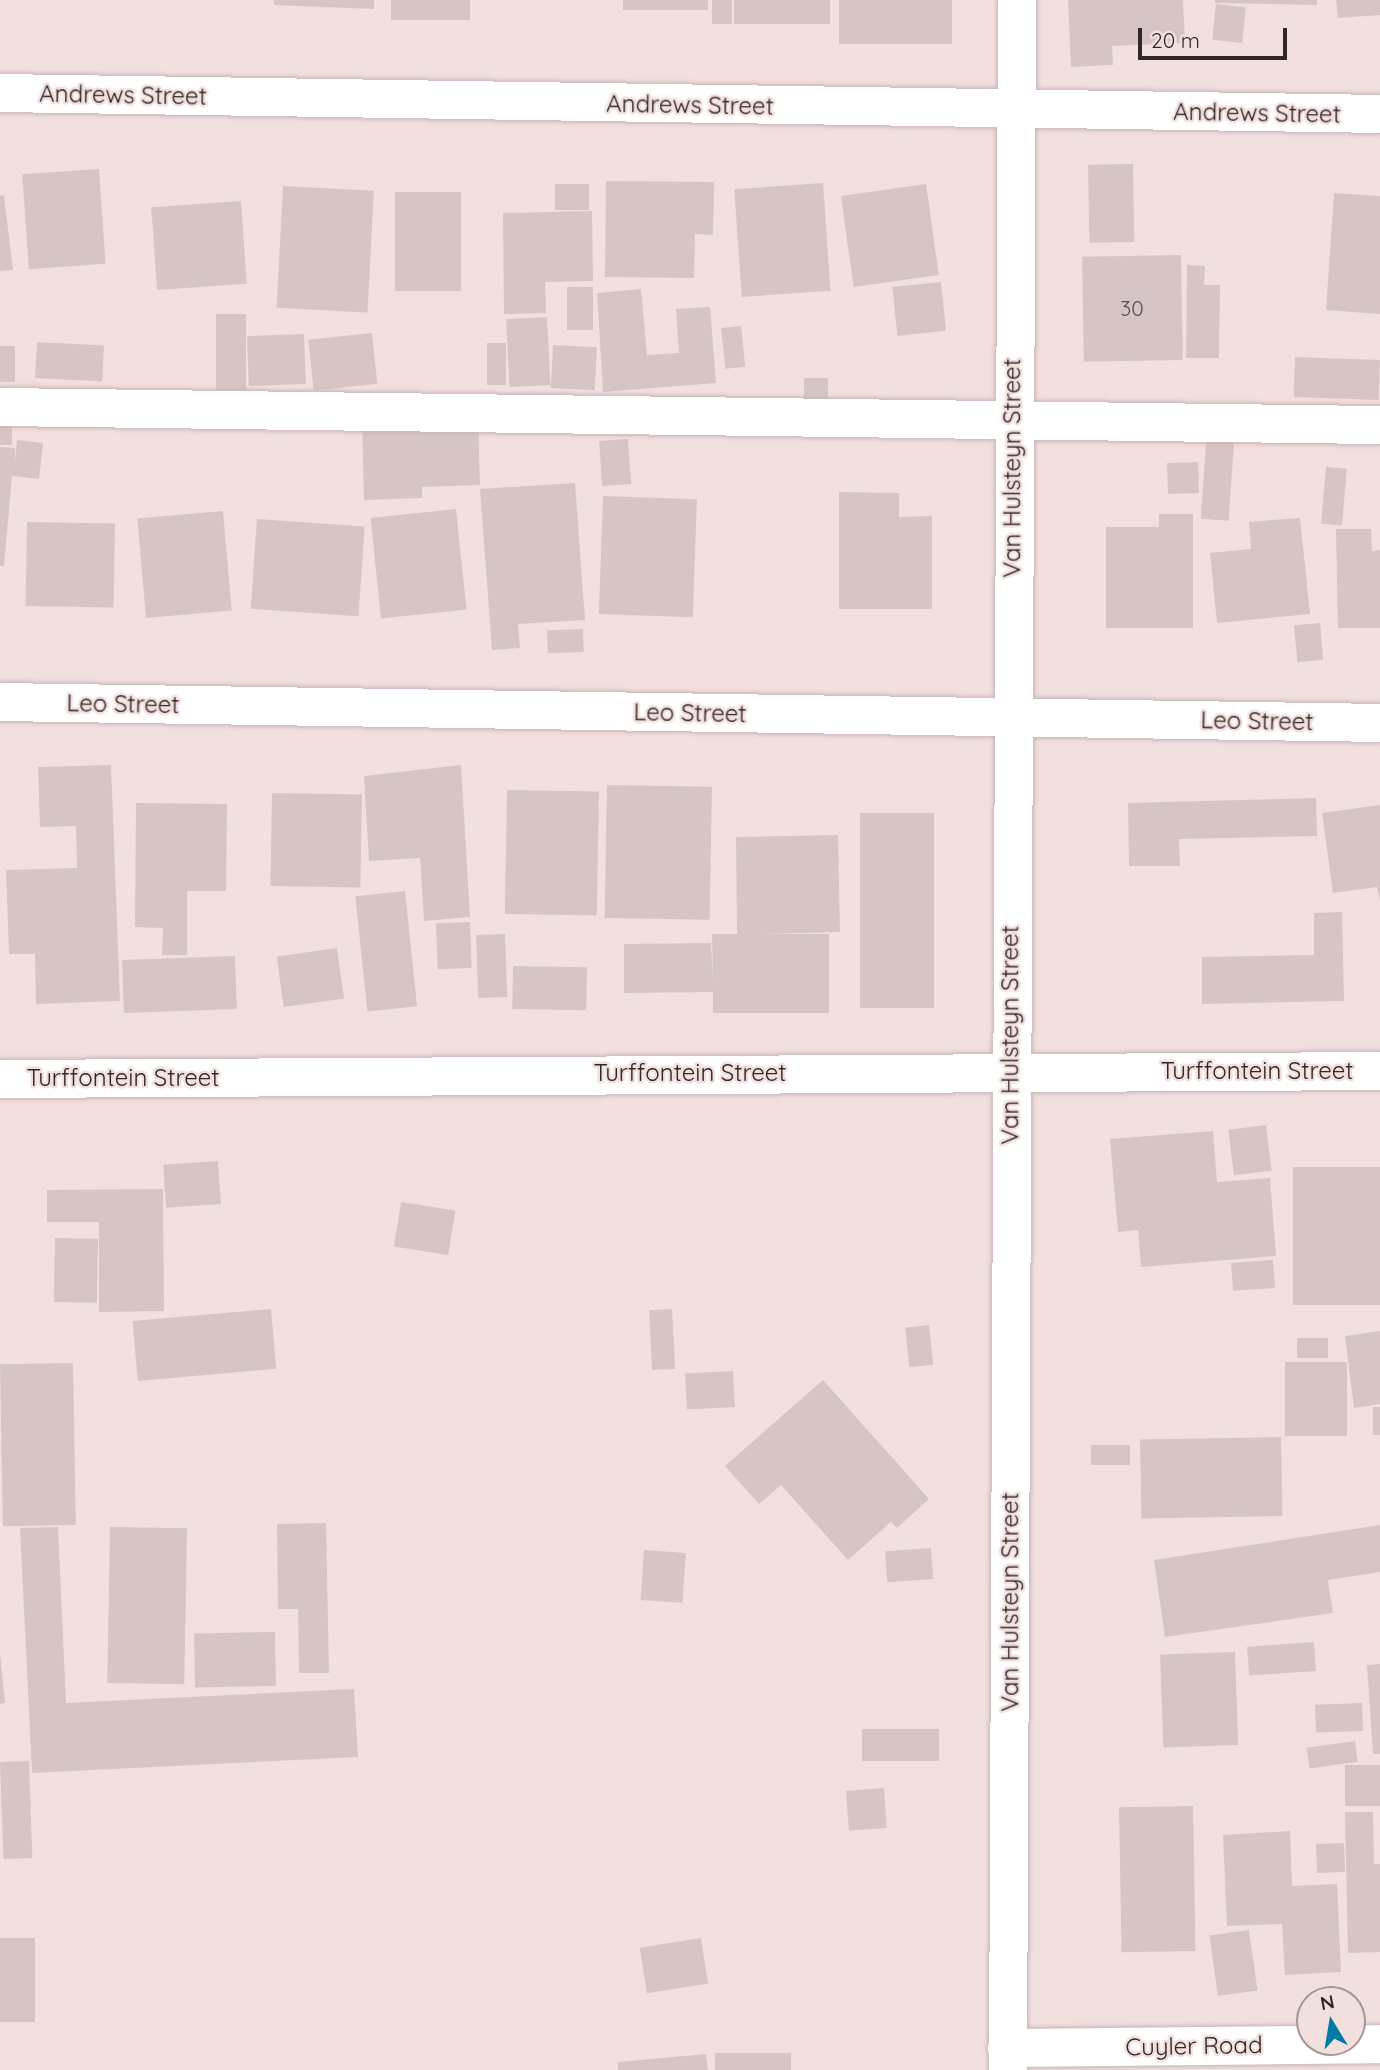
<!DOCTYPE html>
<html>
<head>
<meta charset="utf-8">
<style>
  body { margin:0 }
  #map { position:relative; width:1380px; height:2070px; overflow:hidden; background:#f2e0df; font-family:Quicksand,sans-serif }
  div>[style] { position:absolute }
  .building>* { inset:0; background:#d7c5c5; transform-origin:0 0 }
  .roads { filter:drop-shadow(0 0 2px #c6b5b5) drop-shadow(0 0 2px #c6b5b5) }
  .minor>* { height:38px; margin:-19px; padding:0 19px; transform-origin:19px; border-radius:19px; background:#fff }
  span { translate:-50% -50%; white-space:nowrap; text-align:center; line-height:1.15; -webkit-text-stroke:5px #f2e0df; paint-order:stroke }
  .number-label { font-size:21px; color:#594f4f }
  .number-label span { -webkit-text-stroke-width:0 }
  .street-label { font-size:24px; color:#2f2828 }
  .north { position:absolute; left:1296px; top:1986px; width:70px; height:70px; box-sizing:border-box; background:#f2e0df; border:2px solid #a49696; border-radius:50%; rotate:349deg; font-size:19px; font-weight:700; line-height:28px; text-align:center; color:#2f2828 }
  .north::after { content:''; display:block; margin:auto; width:24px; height:32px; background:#007ca2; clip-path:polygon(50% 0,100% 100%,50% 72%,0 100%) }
  .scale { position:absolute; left:1138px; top:28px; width:149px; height:32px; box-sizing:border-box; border:4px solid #2f2828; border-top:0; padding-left:9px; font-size:21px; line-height:24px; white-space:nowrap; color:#2f2828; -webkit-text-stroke:5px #f2e0df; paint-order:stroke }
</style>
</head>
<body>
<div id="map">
  <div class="building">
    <i style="clip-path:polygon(274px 0,374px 0,374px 9px,274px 5px)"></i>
    <i style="left:391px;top:0;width:79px;height:20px"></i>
    <i style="left:623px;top:0;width:85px;height:10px"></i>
    <i style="left:712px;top:0;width:20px;height:24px"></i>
    <i style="left:734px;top:0;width:96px;height:24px"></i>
    <i style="left:839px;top:0;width:113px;height:44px"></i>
    <i style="clip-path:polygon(1068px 0,1183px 0,1185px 43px,1112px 46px,1113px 65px,1071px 67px)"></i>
    <i style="clip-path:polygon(1215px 0,1317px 0,1317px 5px,1215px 3px)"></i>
    <i style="clip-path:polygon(1336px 0,1380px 0,1380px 15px,1338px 18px)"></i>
    <i style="left:1216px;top:4px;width:30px;height:36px;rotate:6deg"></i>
    <i style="left:1133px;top:164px;width:78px;height:45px;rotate:89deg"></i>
    <i style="left:99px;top:169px;width:95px;height:77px;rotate:86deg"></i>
    <i style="clip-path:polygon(606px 181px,714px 182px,713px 235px,695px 234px,694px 278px,605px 277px)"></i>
    <i style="left:823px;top:183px;width:108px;height:89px;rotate:86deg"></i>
    <i style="left:555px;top:184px;width:34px;height:26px"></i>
    <i style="left:926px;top:184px;width:92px;height:86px;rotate:82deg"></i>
    <i style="left:283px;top:186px;width:91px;height:122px;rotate:3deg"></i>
    <i style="left:395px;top:192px;width:66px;height:99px"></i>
    <i style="clip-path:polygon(1334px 193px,1380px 196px,1380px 314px,1326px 310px)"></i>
    <i style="clip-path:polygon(4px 195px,13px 270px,0 271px,0 196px)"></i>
    <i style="left:241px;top:201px;width:83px;height:90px;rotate:86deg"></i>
    <i style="clip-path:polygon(592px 211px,593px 281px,545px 282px,546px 313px,504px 314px,503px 213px)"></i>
    <i style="left:1181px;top:255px;width:105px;height:99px;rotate:89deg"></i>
    <i style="clip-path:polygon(1187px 265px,1205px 266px,1204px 285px,1220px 285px,1219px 358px,1186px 358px)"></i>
    <i style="left:941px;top:282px;width:49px;height:49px;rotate:84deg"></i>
    <i style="left:567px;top:287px;width:26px;height:43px"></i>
    <i style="clip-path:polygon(641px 289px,647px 355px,679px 353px,676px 309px,710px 307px,716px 383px,603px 392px,597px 293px)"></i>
    <i style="left:216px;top:314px;width:30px;height:78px"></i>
    <i style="left:547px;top:317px;width:68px;height:41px;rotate:87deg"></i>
    <i style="left:741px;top:326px;width:41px;height:20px;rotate:84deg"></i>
    <i style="left:372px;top:333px;width:51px;height:64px;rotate:84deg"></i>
    <i style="left:304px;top:334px;width:50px;height:57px;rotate:88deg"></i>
    <i style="left:37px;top:342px;width:67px;height:36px;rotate:3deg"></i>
    <i style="left:487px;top:343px;width:19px;height:42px"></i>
    <i style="left:553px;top:345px;width:44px;height:43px;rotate:3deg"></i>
    <i style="left:0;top:346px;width:15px;height:36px"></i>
    <i style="left:1295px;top:357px;width:85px;height:40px;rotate:2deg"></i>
    <i style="left:804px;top:378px;width:24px;height:26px"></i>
    <i style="left:0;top:412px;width:12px;height:33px"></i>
    <i style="clip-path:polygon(478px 415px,480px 485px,422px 487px,422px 498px,364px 500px,362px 418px)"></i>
    <i style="left:1207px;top:429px;width:28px;height:90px;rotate:4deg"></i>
    <i style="left:628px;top:439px;width:45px;height:29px;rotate:86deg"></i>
    <i style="clip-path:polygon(17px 440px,43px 443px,39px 479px,12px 476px,4px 566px,0 566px,0 447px,15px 448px,15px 461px)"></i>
    <i style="left:1198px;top:462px;width:31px;height:31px;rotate:88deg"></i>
    <i style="left:1326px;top:467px;width:21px;height:57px;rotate:5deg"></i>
    <i style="clip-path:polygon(575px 483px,585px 620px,518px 624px,520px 648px,492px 650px,480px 489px)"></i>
    <i style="clip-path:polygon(839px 492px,899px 493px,899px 517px,932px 516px,932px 609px,839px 609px)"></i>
    <i style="left:603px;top:496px;width:94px;height:118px;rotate:2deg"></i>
    <i style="left:456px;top:509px;width:101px;height:86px;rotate:84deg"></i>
    <i style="left:223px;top:511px;width:100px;height:86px;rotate:85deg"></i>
    <i style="clip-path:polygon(1159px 514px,1193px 514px,1193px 628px,1106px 628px,1106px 527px,1159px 527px)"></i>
    <i style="clip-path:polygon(1300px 518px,1310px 614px,1217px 623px,1210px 553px,1251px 549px,1249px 522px)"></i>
    <i style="left:257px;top:519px;width:108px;height:90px;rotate:4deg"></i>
    <i style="left:27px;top:522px;width:88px;height:84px;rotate:1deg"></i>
    <i style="clip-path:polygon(1336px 529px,1371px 529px,1372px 551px,1380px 550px,1380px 628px,1338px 628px)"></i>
    <i style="left:1320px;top:623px;width:37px;height:26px;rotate:85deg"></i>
    <i style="left:583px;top:629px;width:23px;height:36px;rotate:88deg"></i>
    <i style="clip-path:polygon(111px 765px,120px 1001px,36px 1004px,35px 954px,9px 954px,6px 870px,77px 868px,76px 826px,40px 827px,38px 767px)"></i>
    <i style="clip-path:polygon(461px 765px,470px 917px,424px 921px,420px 858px,369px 861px,364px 776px)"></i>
    <i style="left:607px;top:785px;width:105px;height:133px;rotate:1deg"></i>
    <i style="left:507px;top:790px;width:92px;height:124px;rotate:1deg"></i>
    <i style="left:272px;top:793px;width:90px;height:93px;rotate:1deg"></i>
    <i style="clip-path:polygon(1316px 798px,1317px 836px,1179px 839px,1180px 866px,1129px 866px,1128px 803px)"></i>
    <i style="clip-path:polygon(136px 803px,227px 804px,226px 891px,187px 891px,187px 955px,162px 955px,163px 928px,135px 927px)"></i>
    <i style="clip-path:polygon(1380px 805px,1380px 900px,1377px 887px,1333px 893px,1322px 813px)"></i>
    <i style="left:860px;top:813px;width:74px;height:195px"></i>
    <i style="clip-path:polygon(838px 835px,840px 932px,758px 934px,829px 934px,829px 1013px,713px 1013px,713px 992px,624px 993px,624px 944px,711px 943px,713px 982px,712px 934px,737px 934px,736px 837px)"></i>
    <i style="left:405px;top:891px;width:116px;height:50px;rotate:84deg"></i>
    <i style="clip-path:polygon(1342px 912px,1344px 1001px,1202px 1004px,1202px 957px,1314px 955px,1314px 913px)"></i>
    <i style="left:470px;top:922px;width:46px;height:34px;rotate:88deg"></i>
    <i style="left:505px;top:934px;width:63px;height:29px;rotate:88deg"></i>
    <i style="left:337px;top:948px;width:51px;height:61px;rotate:82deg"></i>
    <i style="left:235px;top:956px;width:53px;height:113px;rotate:88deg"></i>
    <i style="left:513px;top:966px;width:74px;height:43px;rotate:1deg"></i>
    <i style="left:1266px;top:1125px;width:46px;height:38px;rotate:83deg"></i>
    <i style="clip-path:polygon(1213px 1131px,1217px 1182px,1270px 1178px,1276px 1256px,1141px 1267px,1138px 1230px,1118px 1232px,1110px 1139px)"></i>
    <i style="left:218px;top:1161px;width:43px;height:55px;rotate:86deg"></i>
    <i style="left:1380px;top:1167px;width:138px;height:87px;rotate:90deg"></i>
    <i style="clip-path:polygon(163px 1189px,164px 1311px,99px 1312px,99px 1222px,47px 1222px,47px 1190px)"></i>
    <i style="left:401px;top:1202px;width:55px;height:45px;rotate:9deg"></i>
    <i style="left:55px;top:1238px;width:43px;height:64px;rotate:1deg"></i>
    <i style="left:1273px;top:1260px;width:28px;height:42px;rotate:86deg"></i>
    <i style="left:271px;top:1309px;width:60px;height:139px;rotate:85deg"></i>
    <i style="left:672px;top:1309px;width:60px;height:23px;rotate:87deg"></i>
    <i style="left:929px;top:1325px;width:40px;height:24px;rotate:84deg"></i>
    <i style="clip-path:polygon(1380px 1331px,1380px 1404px,1354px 1408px,1345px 1336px)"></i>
    <i style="left:1297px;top:1338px;width:31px;height:20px"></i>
    <i style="left:1347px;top:1362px;width:74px;height:62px;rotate:90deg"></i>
    <i style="left:73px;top:1363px;width:162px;height:73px;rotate:89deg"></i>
    <i style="left:733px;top:1371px;width:36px;height:48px;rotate:87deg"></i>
    <i style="clip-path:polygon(823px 1380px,929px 1499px,897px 1528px,891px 1522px,848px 1560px,781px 1485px,759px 1504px,725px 1466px)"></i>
    <i style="left:1373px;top:1407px;width:7px;height:28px"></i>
    <i style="left:1281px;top:1437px;width:79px;height:141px;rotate:89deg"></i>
    <i style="left:1130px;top:1445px;width:20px;height:39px;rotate:90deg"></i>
    <i style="clip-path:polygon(326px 1523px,329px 1673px,299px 1673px,298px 1609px,278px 1609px,277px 1524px)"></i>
    <i style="clip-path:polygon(1380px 1525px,1380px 1572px,1328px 1580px,1333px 1613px,1165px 1637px,1154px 1560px)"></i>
    <i style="clip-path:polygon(58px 1527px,66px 1703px,354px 1689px,358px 1757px,32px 1773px,20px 1528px)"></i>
    <i style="left:110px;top:1527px;width:77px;height:156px;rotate:1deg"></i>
    <i style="left:931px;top:1548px;width:31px;height:46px;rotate:86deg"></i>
    <i style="left:644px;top:1550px;width:42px;height:50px;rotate:4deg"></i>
    <i style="left:275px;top:1632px;width:54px;height:81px;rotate:89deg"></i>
    <i style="left:1314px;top:1642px;width:29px;height:67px;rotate:86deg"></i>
    <i style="left:1235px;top:1652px;width:93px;height:75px;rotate:88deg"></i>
    <i style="clip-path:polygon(0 1653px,5px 1703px,0 1704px)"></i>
    <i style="clip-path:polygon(1380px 1664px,1380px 1754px,1373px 1754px,1367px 1665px)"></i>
    <i style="left:1362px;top:1703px;width:28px;height:47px;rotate:88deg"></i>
    <i style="left:862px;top:1729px;width:77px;height:32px"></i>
    <i style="left:1355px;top:1741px;width:21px;height:49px;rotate:82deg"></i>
    <i style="left:29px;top:1761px;width:97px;height:29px;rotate:88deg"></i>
    <i style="left:1380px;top:1765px;width:41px;height:35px;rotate:90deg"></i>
    <i style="left:884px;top:1788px;width:40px;height:38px;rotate:86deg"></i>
    <i style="left:1193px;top:1806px;width:145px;height:74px;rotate:89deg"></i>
    <i style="clip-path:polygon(1345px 1812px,1373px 1812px,1374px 1864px,1380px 1864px,1380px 1952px,1348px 1953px)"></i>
    <i style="clip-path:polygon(1290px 1831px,1292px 1886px,1337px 1884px,1341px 1972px,1285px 1975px,1282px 1924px,1227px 1926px,1223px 1835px)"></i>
    <i style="left:1344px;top:1843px;width:29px;height:28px;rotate:88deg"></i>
    <i style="left:1249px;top:1930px;width:61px;height:40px;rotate:82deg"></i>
    <i style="left:0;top:1938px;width:35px;height:84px"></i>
    <i style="left:701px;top:1938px;width:46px;height:62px;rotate:81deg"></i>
    <i style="left:791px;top:2053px;width:17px;height:76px;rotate:90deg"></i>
    <i style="clip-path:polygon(706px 2054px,708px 2070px,618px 2070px,618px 2062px)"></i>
  </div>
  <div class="roads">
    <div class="minor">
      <i style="left:0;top:93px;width:1380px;rotate:0.87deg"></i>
      <i style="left:0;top:407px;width:1380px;rotate:0.75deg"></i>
      <i style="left:0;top:702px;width:1380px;rotate:0.87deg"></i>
      <i style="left:0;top:1079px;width:1380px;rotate:-0.33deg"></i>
      <i style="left:1007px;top:2048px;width:373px;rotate:-0.6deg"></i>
      <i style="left:1008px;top:2070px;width:2070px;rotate:-89.75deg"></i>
    </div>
  </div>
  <div class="number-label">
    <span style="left:1132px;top:308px">30</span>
  </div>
  <div class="street-label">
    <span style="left:123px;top:95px;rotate:1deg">Andrews Street</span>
    <span style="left:690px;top:105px;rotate:1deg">Andrews Street</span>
    <span style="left:1257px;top:113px;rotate:1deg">Andrews Street</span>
    <span style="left:1012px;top:468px;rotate:-90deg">Van Hulsteyn Street</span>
    <span style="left:123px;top:704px;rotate:1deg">Leo Street</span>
    <span style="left:690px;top:713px;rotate:1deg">Leo Street</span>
    <span style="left:1257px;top:721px;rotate:1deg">Leo Street</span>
    <span style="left:1010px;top:1035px;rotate:-90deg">Van Hulsteyn Street</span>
    <span style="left:1257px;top:1071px">Turffontein Street</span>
    <span style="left:690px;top:1073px">Turffontein Street</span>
    <span style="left:123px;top:1078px">Turffontein Street</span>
    <span style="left:1010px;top:1602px;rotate:-90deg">Van Hulsteyn Street</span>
    <span style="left:1194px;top:2046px;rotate:-1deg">Cuyler Road</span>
  </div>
  <div class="north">N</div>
  <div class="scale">20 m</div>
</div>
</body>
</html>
